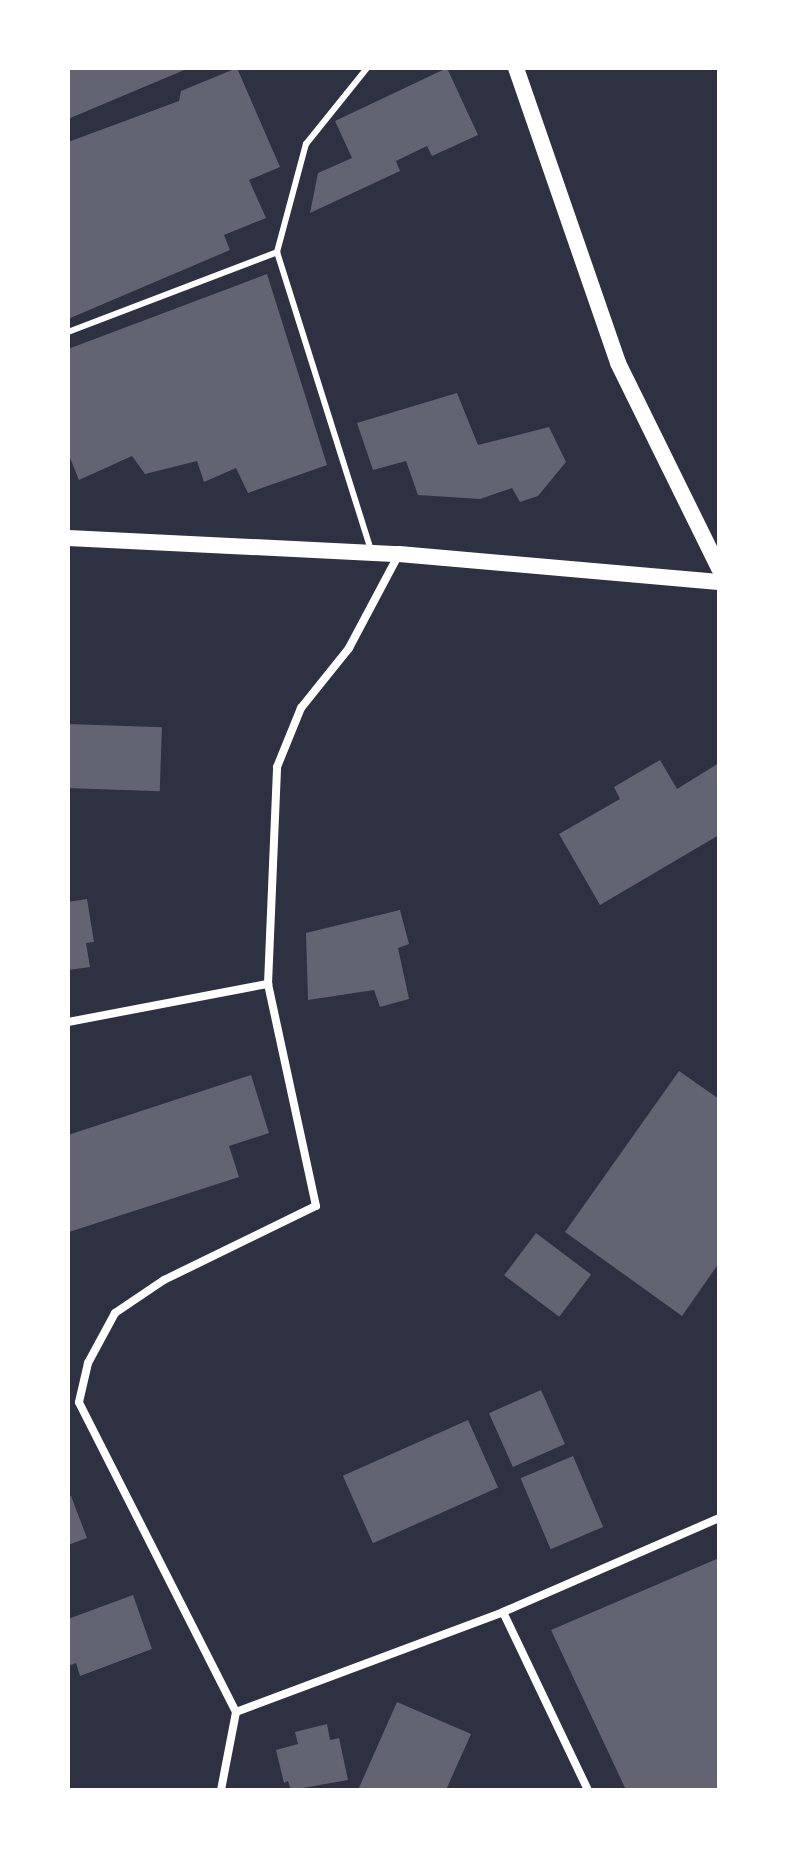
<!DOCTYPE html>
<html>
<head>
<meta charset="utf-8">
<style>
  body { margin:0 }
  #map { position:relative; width:787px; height:1858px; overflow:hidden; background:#2d3142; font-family:Signika,sans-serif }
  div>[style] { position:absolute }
  .building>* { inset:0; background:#626471; transform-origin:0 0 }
  .service>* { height:6px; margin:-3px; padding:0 3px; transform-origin:3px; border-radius:3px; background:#fff }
  .minor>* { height:8px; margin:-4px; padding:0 4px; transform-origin:4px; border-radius:4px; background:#fff }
  .secondary>* { height:16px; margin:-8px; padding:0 8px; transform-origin:8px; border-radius:8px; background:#fff }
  span { translate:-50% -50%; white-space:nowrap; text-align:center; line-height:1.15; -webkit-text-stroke:8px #fff; paint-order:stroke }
  .frame { position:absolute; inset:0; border:70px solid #fff; pointer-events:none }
</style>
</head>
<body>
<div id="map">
  <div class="building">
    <i style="clip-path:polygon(68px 68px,189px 68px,68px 119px)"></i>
    <i style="clip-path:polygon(237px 68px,280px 167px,249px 180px,266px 218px,224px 235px,230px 250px,68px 319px,68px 142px,179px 101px,181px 91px)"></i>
    <i style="clip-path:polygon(447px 68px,478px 135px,432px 156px,427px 146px,396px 161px,400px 171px,310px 213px,318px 173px,352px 158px,335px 121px)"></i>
    <i style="clip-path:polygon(267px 274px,327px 465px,248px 493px,236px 468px,204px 482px,197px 461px,145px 474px,132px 456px,79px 480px,68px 453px,68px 349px)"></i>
    <i style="clip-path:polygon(457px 393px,478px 445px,549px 427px,566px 462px,538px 496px,520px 502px,512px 488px,480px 499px,418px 495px,406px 461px,373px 470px,357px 423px)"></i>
    <i style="left:68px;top:724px;width:94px;height:64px;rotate:2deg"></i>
    <i style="clip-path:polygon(660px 760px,677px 789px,719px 763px,719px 835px,600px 905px,559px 834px,620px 799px,614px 787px)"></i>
    <i style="clip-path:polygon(87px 899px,94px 942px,86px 943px,90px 967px,68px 970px,68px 902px)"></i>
    <i style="clip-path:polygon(400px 910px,409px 944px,398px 948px,409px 999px,380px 1007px,374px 990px,308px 1000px,306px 933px)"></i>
    <i style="clip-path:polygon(679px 1071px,719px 1099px,719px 1263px,682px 1316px,565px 1232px)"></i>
    <i style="clip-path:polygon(251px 1075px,269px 1133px,229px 1146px,239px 1177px,69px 1232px,68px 1135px)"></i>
    <i style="left:536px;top:1233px;width:69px;height:53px;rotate:37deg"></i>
    <i style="left:541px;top:1390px;width:59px;height:57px;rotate:66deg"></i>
    <i style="left:468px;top:1420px;width:74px;height:137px;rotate:66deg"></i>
    <i style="left:573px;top:1456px;width:77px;height:57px;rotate:67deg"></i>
    <i style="clip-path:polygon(71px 1496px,87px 1538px,68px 1545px,68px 1497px)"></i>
    <i style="clip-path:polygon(719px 1558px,719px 1790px,626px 1790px,551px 1630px)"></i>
    <i style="clip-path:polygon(133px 1595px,152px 1649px,80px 1676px,76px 1663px,68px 1666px,68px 1619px)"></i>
    <i style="clip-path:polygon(397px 1702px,471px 1734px,446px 1790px,358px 1790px)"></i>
    <i style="clip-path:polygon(327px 1724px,330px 1740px,339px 1738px,348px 1780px,291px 1790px,288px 1781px,284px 1783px,276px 1750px,298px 1744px,295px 1732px)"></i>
  </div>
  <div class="service">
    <i style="left:277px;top:252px;width:312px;rotate:72.5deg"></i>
    <i style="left:68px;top:332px;width:224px;rotate:-20.9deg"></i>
    <i style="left:277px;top:252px;width:112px;rotate:-75deg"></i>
    <i style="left:306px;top:144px;width:97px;rotate:-51.2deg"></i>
  </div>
  <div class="minor">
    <i style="left:68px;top:1022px;width:204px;rotate:-10.8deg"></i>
    <i style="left:503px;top:1612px;width:197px;rotate:64.5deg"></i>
    <i style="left:236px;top:1712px;width:285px;rotate:-20.5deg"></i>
    <i style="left:503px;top:1612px;width:236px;rotate:-23.5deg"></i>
    <i style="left:221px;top:1790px;width:79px;rotate:-79.1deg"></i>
    <i style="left:236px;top:1712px;width:347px;rotate:-116.9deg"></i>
    <i style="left:79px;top:1402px;width:40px;rotate:-77deg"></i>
    <i style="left:88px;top:1363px;width:57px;rotate:-61.6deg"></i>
    <i style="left:115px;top:1313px;width:59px;rotate:-34deg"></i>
    <i style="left:164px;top:1280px;width:169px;rotate:-26deg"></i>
    <i style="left:316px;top:1206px;width:227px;rotate:-102.2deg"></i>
    <i style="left:268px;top:984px;width:217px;rotate:-87.6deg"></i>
    <i style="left:277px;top:767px;width:64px;rotate:-67.9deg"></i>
    <i style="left:301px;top:708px;width:77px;rotate:-51.3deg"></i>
    <i style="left:349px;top:648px;width:106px;rotate:-62deg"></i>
  </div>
  <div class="secondary">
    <i style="left:516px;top:68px;width:312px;rotate:70.9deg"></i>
    <i style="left:618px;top:363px;width:229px;rotate:63.8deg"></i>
    <i style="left:68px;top:538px;width:331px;rotate:2.8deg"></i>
    <i style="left:399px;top:554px;width:321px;rotate:5deg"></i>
  </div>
  <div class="frame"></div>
</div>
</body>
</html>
